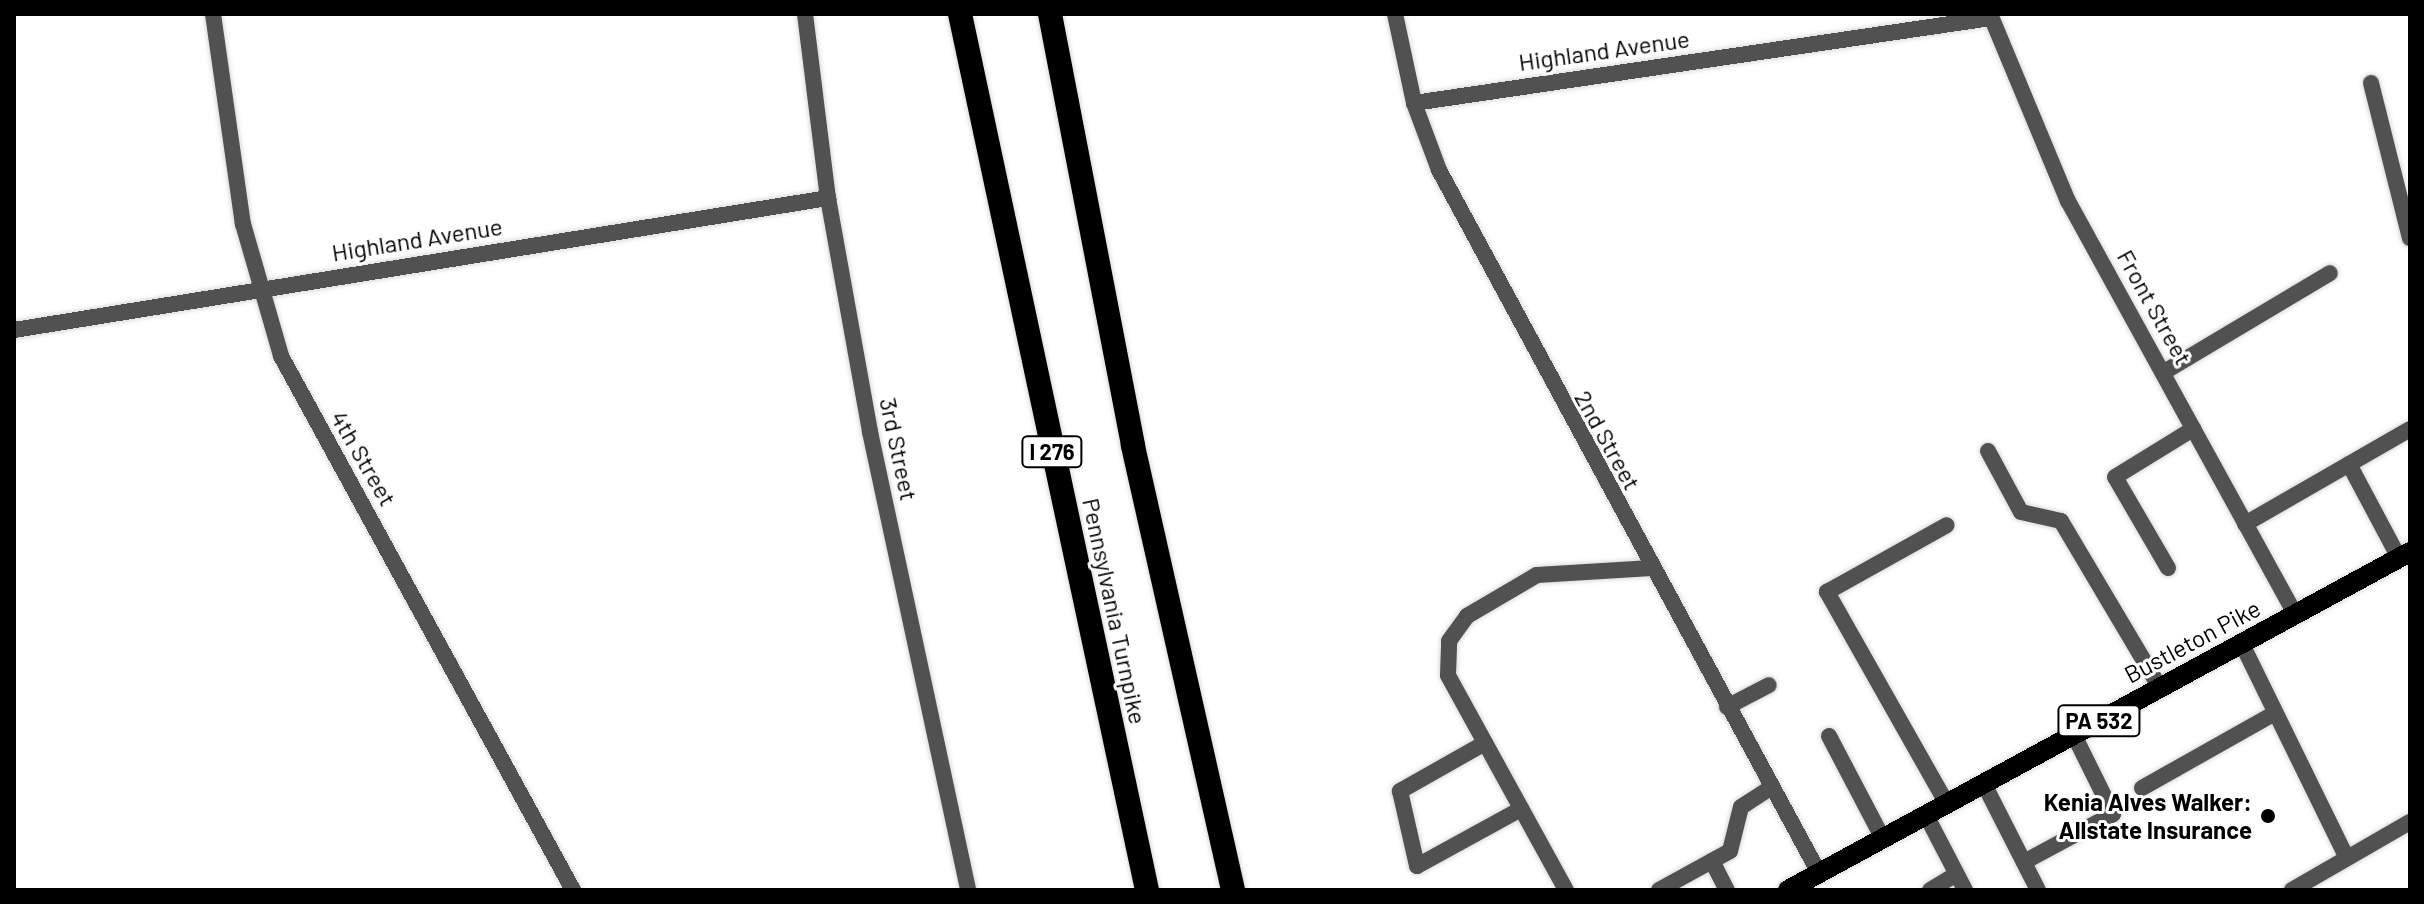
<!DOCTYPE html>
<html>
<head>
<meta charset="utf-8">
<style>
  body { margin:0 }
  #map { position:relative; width:2424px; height:904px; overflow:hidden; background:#fff; font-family:Barlow,sans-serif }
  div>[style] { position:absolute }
  .roads { filter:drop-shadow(0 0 2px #dbdbdb) drop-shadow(0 0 2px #dbdbdb) }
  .service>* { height:16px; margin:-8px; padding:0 8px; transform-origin:8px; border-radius:8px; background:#515151 }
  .minor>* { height:16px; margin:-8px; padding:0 8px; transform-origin:8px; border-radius:8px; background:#515151 }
  .primary>* { height:20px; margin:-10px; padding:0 10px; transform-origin:10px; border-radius:10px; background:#000 }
  .motorway>* { height:24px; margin:-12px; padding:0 12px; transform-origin:12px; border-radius:12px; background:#000 }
  .dots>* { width:22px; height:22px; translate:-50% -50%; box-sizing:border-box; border:4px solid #fff; border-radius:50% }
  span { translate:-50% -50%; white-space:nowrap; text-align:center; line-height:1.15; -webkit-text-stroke:6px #fff; paint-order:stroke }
  .shield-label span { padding:2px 6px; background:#fff; border:2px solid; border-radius:6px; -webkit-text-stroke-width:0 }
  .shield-label { font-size:22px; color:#000; font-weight:700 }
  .street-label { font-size:24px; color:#000 }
  .poi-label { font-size:24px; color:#000; font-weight:700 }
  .right { translate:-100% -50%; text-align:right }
  .frame { position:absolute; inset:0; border:16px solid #000; pointer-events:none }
</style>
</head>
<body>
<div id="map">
  <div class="roads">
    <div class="service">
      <i style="left:2371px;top:83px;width:160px;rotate:75.9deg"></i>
      <i style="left:2164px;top:372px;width:193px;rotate:-30.8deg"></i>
      <i style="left:1988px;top:451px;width:69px;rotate:61.6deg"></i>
      <i style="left:2021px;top:512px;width:41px;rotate:12.7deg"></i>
      <i style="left:2061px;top:521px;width:194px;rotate:59.3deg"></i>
      <i style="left:2349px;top:464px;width:106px;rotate:62deg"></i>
      <i style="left:2245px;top:524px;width:190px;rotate:-29.9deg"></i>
      <i style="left:2168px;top:568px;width:105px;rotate:-120.2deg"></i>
      <i style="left:2115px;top:477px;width:92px;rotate:-31.6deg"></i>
      <i style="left:2242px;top:644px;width:238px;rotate:63.9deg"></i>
      <i style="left:1727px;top:707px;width:47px;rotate:-27.6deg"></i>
      <i style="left:1829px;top:736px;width:116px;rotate:62.3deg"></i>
      <i style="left:1485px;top:743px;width:98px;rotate:150.5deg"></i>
      <i style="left:1400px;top:791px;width:77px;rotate:77.2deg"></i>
      <i style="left:1417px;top:866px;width:119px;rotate:-28.7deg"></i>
      <i style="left:1984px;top:784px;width:119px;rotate:63deg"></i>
      <i style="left:2142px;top:788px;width:153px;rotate:-29.4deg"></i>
      <i style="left:1947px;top:804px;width:244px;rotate:-119.5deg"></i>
      <i style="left:1827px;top:592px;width:137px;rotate:-29.2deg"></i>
      <i style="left:1926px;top:815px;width:85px;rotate:62.5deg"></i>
      <i style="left:1712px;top:861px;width:33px;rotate:63deg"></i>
      <i style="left:2024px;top:862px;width:101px;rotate:-28.3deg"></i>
      <i style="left:2113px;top:814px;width:88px;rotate:-116.3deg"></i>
      <i style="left:1566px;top:890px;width:245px;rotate:-118.8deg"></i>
      <i style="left:1448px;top:675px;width:34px;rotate:-88deg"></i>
      <i style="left:1449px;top:641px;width:31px;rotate:-54deg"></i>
      <i style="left:1467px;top:616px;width:81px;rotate:-30.4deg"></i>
      <i style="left:1537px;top:575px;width:115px;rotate:-3.5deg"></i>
      <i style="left:1659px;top:890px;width:81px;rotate:-28.8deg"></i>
      <i style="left:1730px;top:851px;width:45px;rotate:-76deg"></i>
      <i style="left:1741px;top:807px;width:37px;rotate:-33deg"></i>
      <i style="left:1930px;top:890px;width:31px;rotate:-31deg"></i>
      <i style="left:2292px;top:890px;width:136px;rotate:-30deg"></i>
    </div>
    <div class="minor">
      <i style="left:213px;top:14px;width:212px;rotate:81.9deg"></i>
      <i style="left:243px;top:224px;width:137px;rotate:73.9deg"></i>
      <i style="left:281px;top:356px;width:609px;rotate:61.33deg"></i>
      <i style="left:805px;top:14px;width:185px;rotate:82.9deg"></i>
      <i style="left:828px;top:198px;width:238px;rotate:79.8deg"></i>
      <i style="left:870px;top:432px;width:468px;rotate:77.9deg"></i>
      <i style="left:1395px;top:14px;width:91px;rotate:77.9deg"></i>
      <i style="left:1414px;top:103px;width:72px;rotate:69.5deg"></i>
      <i style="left:1439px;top:170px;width:799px;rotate:61.61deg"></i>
      <i style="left:1990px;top:14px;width:203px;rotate:67.4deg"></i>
      <i style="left:2068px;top:201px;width:473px;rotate:61.2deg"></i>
      <i style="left:1414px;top:103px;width:583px;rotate:-8.38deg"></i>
      <i style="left:14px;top:330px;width:825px;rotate:-9.21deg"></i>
    </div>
    <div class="primary">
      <i style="left:1788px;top:890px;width:708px;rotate:-28.52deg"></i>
    </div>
    <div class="motorway">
      <i style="left:960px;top:14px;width:896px;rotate:77.95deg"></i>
      <i style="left:1050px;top:14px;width:440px;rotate:79.1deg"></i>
      <i style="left:1133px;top:446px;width:455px;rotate:77.3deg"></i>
    </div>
  </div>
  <div class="dots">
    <i style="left:2268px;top:816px;background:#000"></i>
  </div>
  <div class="shield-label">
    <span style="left:1052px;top:452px">I 276</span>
    <span style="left:2099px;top:721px">PA 532</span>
  </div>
  <div class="street-label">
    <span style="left:1604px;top:50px;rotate:-8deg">Highland Avenue</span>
    <span style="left:417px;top:239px;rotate:-9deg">Highland Avenue</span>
    <span style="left:2155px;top:307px;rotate:61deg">Front Street</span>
    <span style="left:1608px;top:440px;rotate:61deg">2nd Street</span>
    <span style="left:899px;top:449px;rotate:78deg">3rd Street</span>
    <span style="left:364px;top:458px;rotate:60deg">4th Street</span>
    <span style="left:1115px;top:611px;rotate:78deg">Pennsylvania Turnpike</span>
    <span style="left:2192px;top:641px;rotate:-28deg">Bustleton Pike</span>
  </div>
  <div class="poi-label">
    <span class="right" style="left:2252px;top:816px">Kenia Alves Walker:<br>Allstate Insurance</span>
  </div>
  <div class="frame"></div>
</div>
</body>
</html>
